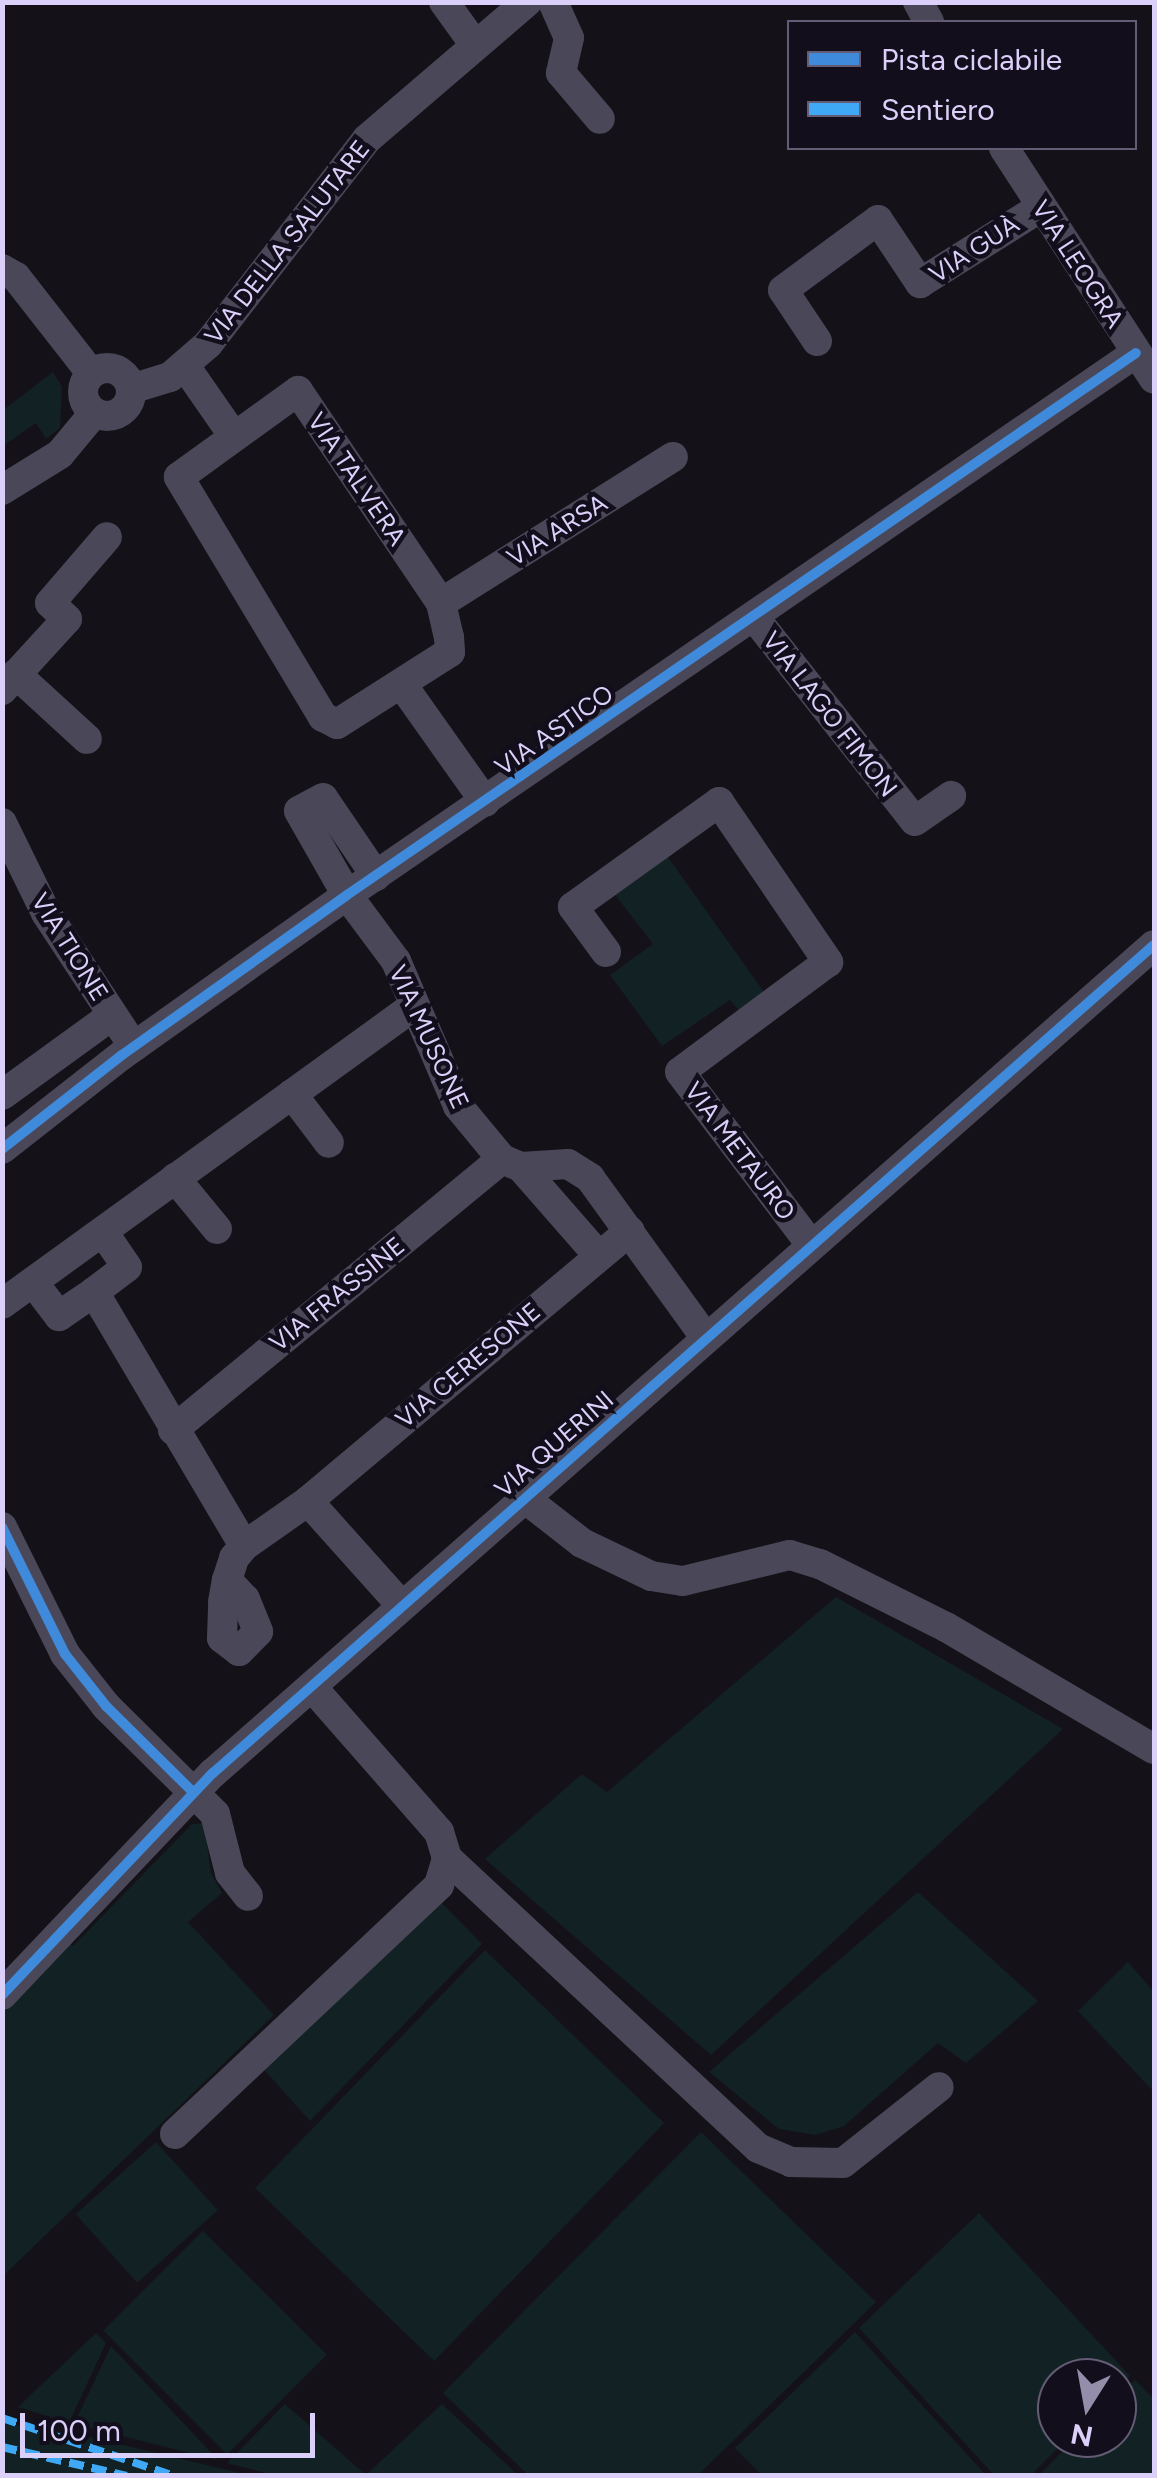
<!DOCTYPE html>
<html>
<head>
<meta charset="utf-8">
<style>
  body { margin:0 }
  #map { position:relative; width:1157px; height:2478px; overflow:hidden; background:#141218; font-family:Figtree,sans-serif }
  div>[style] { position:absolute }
  .green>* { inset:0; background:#122123; transform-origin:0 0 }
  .minor>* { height:30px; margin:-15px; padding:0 15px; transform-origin:15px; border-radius:15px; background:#4a4858 }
  .minor>.ring { margin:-15px; padding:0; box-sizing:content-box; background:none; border:30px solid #4a4858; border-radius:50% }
  .quiet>* { height:8px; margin-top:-4px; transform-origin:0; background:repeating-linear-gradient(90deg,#3fa9f5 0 15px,transparent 0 23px) }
  .cycleway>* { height:10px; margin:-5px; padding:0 5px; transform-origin:5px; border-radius:5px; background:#408adc }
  span { translate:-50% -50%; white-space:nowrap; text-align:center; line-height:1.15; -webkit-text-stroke:9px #130e1c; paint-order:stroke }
  .street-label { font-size:25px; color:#dad0f9 }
  .frame { position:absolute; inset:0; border:5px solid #dad0f9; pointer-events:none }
  .legend { position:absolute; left:787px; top:20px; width:350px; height:130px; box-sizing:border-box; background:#130e1c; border:2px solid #635c74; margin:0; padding:12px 18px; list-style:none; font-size:30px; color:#dad0f9 }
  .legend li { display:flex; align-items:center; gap:20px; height:50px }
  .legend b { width:50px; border:2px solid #635c74 }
  .north { position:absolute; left:1037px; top:2358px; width:100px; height:100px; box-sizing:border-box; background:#130e1c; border:2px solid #635c74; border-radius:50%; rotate:191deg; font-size:28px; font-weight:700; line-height:40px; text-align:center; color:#dad0f9 }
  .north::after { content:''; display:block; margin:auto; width:35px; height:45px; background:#958eaa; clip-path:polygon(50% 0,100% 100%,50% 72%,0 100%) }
  .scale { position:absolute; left:20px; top:2413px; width:295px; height:45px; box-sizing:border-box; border:5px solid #dad0f9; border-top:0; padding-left:12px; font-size:30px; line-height:35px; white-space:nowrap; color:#dad0f9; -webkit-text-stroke:8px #130e1c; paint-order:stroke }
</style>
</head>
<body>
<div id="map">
  <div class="green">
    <i style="clip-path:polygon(53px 372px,62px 387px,60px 428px,46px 439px,36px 423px,3px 446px,3px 410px)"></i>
    <i style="clip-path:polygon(665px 853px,764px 992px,739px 1011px,730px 1000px,662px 1046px,610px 975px,653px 944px,613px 892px)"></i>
    <i style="clip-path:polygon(836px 1597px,1063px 1729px,711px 2055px,485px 1859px,582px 1774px,607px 1792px)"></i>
    <i style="clip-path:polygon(204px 1823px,211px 1873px,222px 1893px,188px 1922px,274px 2015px,3px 2276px,3px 2005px,63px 1940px,73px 1946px,192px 1824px)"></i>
    <i style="clip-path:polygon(918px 1892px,1038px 2001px,966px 2063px,938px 2043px,844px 2126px,816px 2135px,779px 2129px,709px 2072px)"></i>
    <i style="clip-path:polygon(436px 1897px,482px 1944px,310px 2121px,259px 2064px)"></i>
    <i style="left:485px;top:1950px;width:249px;height:331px;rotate:44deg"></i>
    <i style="clip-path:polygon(1128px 1962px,1154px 1992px,1154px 2092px,1078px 2011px)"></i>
    <i style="clip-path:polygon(701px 2132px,876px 2302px,698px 2475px,528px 2475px,443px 2393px)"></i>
    <i style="left:156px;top:2142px;width:92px;height:108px;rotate:48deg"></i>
    <i style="clip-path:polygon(979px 2213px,1130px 2376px,1117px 2389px,1117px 2378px,1057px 2378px,1057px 2438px,1068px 2438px,1031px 2475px,994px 2475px,859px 2328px)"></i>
    <i style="left:203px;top:2231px;width:175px;height:141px;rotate:45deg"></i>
    <i style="clip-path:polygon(855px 2332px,986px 2475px,762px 2475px,735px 2448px)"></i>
    <i style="clip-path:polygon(96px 2333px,106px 2343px,69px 2423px,18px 2407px)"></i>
    <i style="clip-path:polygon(111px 2346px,218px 2460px,74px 2424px)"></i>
    <i style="clip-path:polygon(1135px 2380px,1154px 2399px,1154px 2475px,1039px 2475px,1076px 2438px,1117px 2438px,1117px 2397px)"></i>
    <i style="clip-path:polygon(285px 2404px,366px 2475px,442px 2404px,518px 2475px,278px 2476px,227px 2463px)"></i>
    <i style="clip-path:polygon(2px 2423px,86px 2436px,248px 2475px,3px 2475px)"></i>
  </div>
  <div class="minor">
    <i style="left:444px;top:2px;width:53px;rotate:54.2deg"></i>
    <i style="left:553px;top:2px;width:39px;rotate:66deg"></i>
    <i style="left:569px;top:38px;width:36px;rotate:103deg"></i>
    <i style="left:561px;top:73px;width:60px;rotate:49.7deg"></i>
    <i style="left:918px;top:2px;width:23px;rotate:61deg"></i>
    <i style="left:1004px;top:148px;width:275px;rotate:57deg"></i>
    <i style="left:2px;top:269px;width:16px;rotate:30deg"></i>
    <i style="left:16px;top:277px;width:122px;rotate:52deg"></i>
    <i style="left:817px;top:341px;width:61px;rotate:-123.7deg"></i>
    <i style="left:783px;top:290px;width:118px;rotate:-36.4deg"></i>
    <i style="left:878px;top:220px;width:76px;rotate:56.3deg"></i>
    <i style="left:920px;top:283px;width:143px;rotate:-32.1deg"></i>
    <i style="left:185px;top:366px;width:84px;rotate:55.2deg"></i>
    <i class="ring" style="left:83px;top:368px;width:18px;height:18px"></i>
    <i style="left:131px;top:389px;width:41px;rotate:-17.1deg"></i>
    <i style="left:170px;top:377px;width:50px;rotate:-41deg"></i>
    <i style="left:208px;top:344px;width:259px;rotate:-52.2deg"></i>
    <i style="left:367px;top:139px;width:211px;rotate:-40.6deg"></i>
    <i style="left:298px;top:391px;width:256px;rotate:56deg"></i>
    <i style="left:441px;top:603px;width:35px;rotate:77deg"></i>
    <i style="left:449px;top:637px;width:15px;rotate:86deg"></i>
    <i style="left:450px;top:652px;width:134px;rotate:147.5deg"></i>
    <i style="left:337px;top:724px;width:16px;rotate:-153deg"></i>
    <i style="left:323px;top:717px;width:280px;rotate:-121deg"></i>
    <i style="left:179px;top:477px;width:147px;rotate:-35.9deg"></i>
    <i style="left:2px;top:490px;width:68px;rotate:-31.8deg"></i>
    <i style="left:60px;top:454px;width:53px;rotate:-50.3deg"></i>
    <i style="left:441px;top:603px;width:274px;rotate:-32.2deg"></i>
    <i style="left:755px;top:618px;width:258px;rotate:51.8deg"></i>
    <i style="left:915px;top:821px;width:44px;rotate:-34.8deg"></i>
    <i style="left:16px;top:674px;width:96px;rotate:42.5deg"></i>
    <i style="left:403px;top:686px;width:142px;rotate:54.7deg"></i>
    <i style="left:2px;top:690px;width:96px;rotate:-47.5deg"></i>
    <i style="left:67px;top:619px;width:23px;rotate:-137deg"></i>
    <i style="left:50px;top:603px;width:87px;rotate:-49.2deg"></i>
    <i style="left:2px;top:823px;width:100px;rotate:63.9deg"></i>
    <i style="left:46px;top:913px;width:160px;rotate:56.7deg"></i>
    <i style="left:376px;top:876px;width:94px;rotate:-124.2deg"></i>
    <i style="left:323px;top:798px;width:27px;rotate:152deg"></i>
    <i style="left:299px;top:811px;width:97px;rotate:60.3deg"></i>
    <i style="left:347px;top:895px;width:82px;rotate:53.4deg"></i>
    <i style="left:396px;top:961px;width:158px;rotate:66.8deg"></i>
    <i style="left:458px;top:1106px;width:69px;rotate:50.3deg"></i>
    <i style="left:502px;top:1159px;width:21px;rotate:23deg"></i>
    <i style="left:521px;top:1167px;width:47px;rotate:-3.7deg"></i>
    <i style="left:568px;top:1164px;width:26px;rotate:32deg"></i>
    <i style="left:590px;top:1178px;width:196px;rotate:54.1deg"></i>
    <i style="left:606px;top:952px;width:56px;rotate:-126.3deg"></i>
    <i style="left:573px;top:907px;width:180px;rotate:-35.7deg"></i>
    <i style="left:719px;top:802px;width:194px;rotate:55.7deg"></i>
    <i style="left:828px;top:962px;width:184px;rotate:143.4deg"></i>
    <i style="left:680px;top:1072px;width:215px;rotate:52.8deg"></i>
    <i style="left:292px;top:1094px;width:61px;rotate:52.9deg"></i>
    <i style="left:2px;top:1095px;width:135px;rotate:-35.9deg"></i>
    <i style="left:2px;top:1149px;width:152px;rotate:-38.1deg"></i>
    <i style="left:122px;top:1055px;width:276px;rotate:-35.4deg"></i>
    <i style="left:347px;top:895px;width:957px;rotate:-34.49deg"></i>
    <i style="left:521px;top:1167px;width:118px;rotate:48.8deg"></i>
    <i style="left:175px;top:1178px;width:66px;rotate:50.5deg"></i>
    <i style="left:33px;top:1282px;width:43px;rotate:52.6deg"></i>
    <i style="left:59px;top:1316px;width:42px;rotate:-34.4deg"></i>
    <i style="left:94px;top:1292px;width:41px;rotate:-37.1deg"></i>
    <i style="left:127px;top:1267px;width:42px;rotate:-124.4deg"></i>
    <i style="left:94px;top:1292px;width:295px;rotate:59.4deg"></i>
    <i style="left:244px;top:1546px;width:78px;rotate:-35.1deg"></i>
    <i style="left:308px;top:1501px;width:420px;rotate:-40deg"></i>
    <i style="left:2px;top:1304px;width:508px;rotate:-35.88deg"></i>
    <i style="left:173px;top:1430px;width:426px;rotate:-39.5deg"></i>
    <i style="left:523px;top:1497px;width:75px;rotate:37.9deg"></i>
    <i style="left:582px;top:1543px;width:76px;rotate:25.6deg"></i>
    <i style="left:651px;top:1576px;width:32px;rotate:9deg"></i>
    <i style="left:683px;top:1581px;width:110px;rotate:-13.7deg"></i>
    <i style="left:790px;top:1555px;width:31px;rotate:17deg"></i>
    <i style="left:820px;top:1564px;width:141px;rotate:26.6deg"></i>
    <i style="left:946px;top:1627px;width:241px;rotate:30.4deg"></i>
    <i style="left:308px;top:1501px;width:140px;rotate:48.2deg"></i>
    <i style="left:2px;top:1527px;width:142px;rotate:63.6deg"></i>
    <i style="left:65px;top:1654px;width:66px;rotate:51.7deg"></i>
    <i style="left:106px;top:1706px;width:153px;rotate:44.7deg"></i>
    <i style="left:215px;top:1814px;width:61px;rotate:75.7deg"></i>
    <i style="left:230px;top:1873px;width:29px;rotate:52deg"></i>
    <i style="left:227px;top:1580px;width:26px;rotate:47deg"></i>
    <i style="left:245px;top:1599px;width:35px;rotate:68deg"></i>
    <i style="left:258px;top:1632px;width:27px;rotate:135deg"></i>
    <i style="left:239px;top:1651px;width:21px;rotate:-143deg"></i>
    <i style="left:222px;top:1638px;width:36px;rotate:-88deg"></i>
    <i style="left:223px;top:1602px;width:22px;rotate:-80deg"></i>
    <i style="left:227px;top:1580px;width:23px;rotate:-72deg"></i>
    <i style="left:234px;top:1558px;width:16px;rotate:-50deg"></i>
    <i style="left:447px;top:1858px;width:425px;rotate:43deg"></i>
    <i style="left:758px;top:2148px;width:36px;rotate:23deg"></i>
    <i style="left:791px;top:2162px;width:52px;rotate:1.1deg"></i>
    <i style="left:843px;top:2163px;width:122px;rotate:-38.4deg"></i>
    <i style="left:2px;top:1995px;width:306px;rotate:-46.5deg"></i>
    <i style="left:213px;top:1773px;width:1253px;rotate:-41.35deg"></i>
    <i style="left:175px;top:2134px;width:363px;rotate:-43.3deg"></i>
    <i style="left:439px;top:1885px;width:28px;rotate:-73deg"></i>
    <i style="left:447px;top:1858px;width:27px;rotate:-107deg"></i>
    <i style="left:439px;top:1832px;width:193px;rotate:-131.2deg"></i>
  </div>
  <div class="quiet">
    <i style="left:2px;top:2418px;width:182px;rotate:18.6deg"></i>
    <i style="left:2px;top:2447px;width:128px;rotate:13.1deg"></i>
  </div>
  <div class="cycleway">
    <i style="left:2px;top:1149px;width:152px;rotate:-38.1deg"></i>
    <i style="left:122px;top:1055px;width:276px;rotate:-35.4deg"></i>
    <i style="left:347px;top:895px;width:957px;rotate:-34.49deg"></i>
    <i style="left:2px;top:1527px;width:142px;rotate:63.6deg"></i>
    <i style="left:65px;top:1654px;width:66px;rotate:51.7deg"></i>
    <i style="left:106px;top:1706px;width:122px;rotate:44.7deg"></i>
    <i style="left:2px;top:1995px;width:306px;rotate:-46.5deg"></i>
    <i style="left:213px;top:1773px;width:1253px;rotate:-41.35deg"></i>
  </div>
  <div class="street-label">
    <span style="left:287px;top:242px;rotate:-52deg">VIA DELLA SALUTARE</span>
    <span style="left:974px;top:249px;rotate:-33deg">VIA GUÀ</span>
    <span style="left:1078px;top:264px;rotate:57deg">VIA LEOGRA</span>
    <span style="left:357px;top:479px;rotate:56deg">VIA TALVERA</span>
    <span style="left:557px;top:530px;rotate:-32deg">VIA ARSA</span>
    <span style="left:830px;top:714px;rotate:52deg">VIA LAGO FIMON</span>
    <span style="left:554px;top:730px;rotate:-35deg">VIA ASTICO</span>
    <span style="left:70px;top:947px;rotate:58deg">VIA TIONE</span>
    <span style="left:429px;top:1037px;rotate:65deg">VIA MUSONE</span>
    <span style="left:740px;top:1151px;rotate:53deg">VIA METAURO</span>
    <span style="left:337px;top:1294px;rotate:-39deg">VIA FRASSINE</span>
    <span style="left:468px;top:1365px;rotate:-40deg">VIA CERESONE</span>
    <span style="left:554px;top:1444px;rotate:-41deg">VIA QUERINI</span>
  </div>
  <div class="frame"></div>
  <ul class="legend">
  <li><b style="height:12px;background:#408adc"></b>Pista ciclabile</li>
  <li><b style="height:12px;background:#3fa9f5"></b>Sentiero</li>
  </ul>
  <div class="north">N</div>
  <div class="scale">100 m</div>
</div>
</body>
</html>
